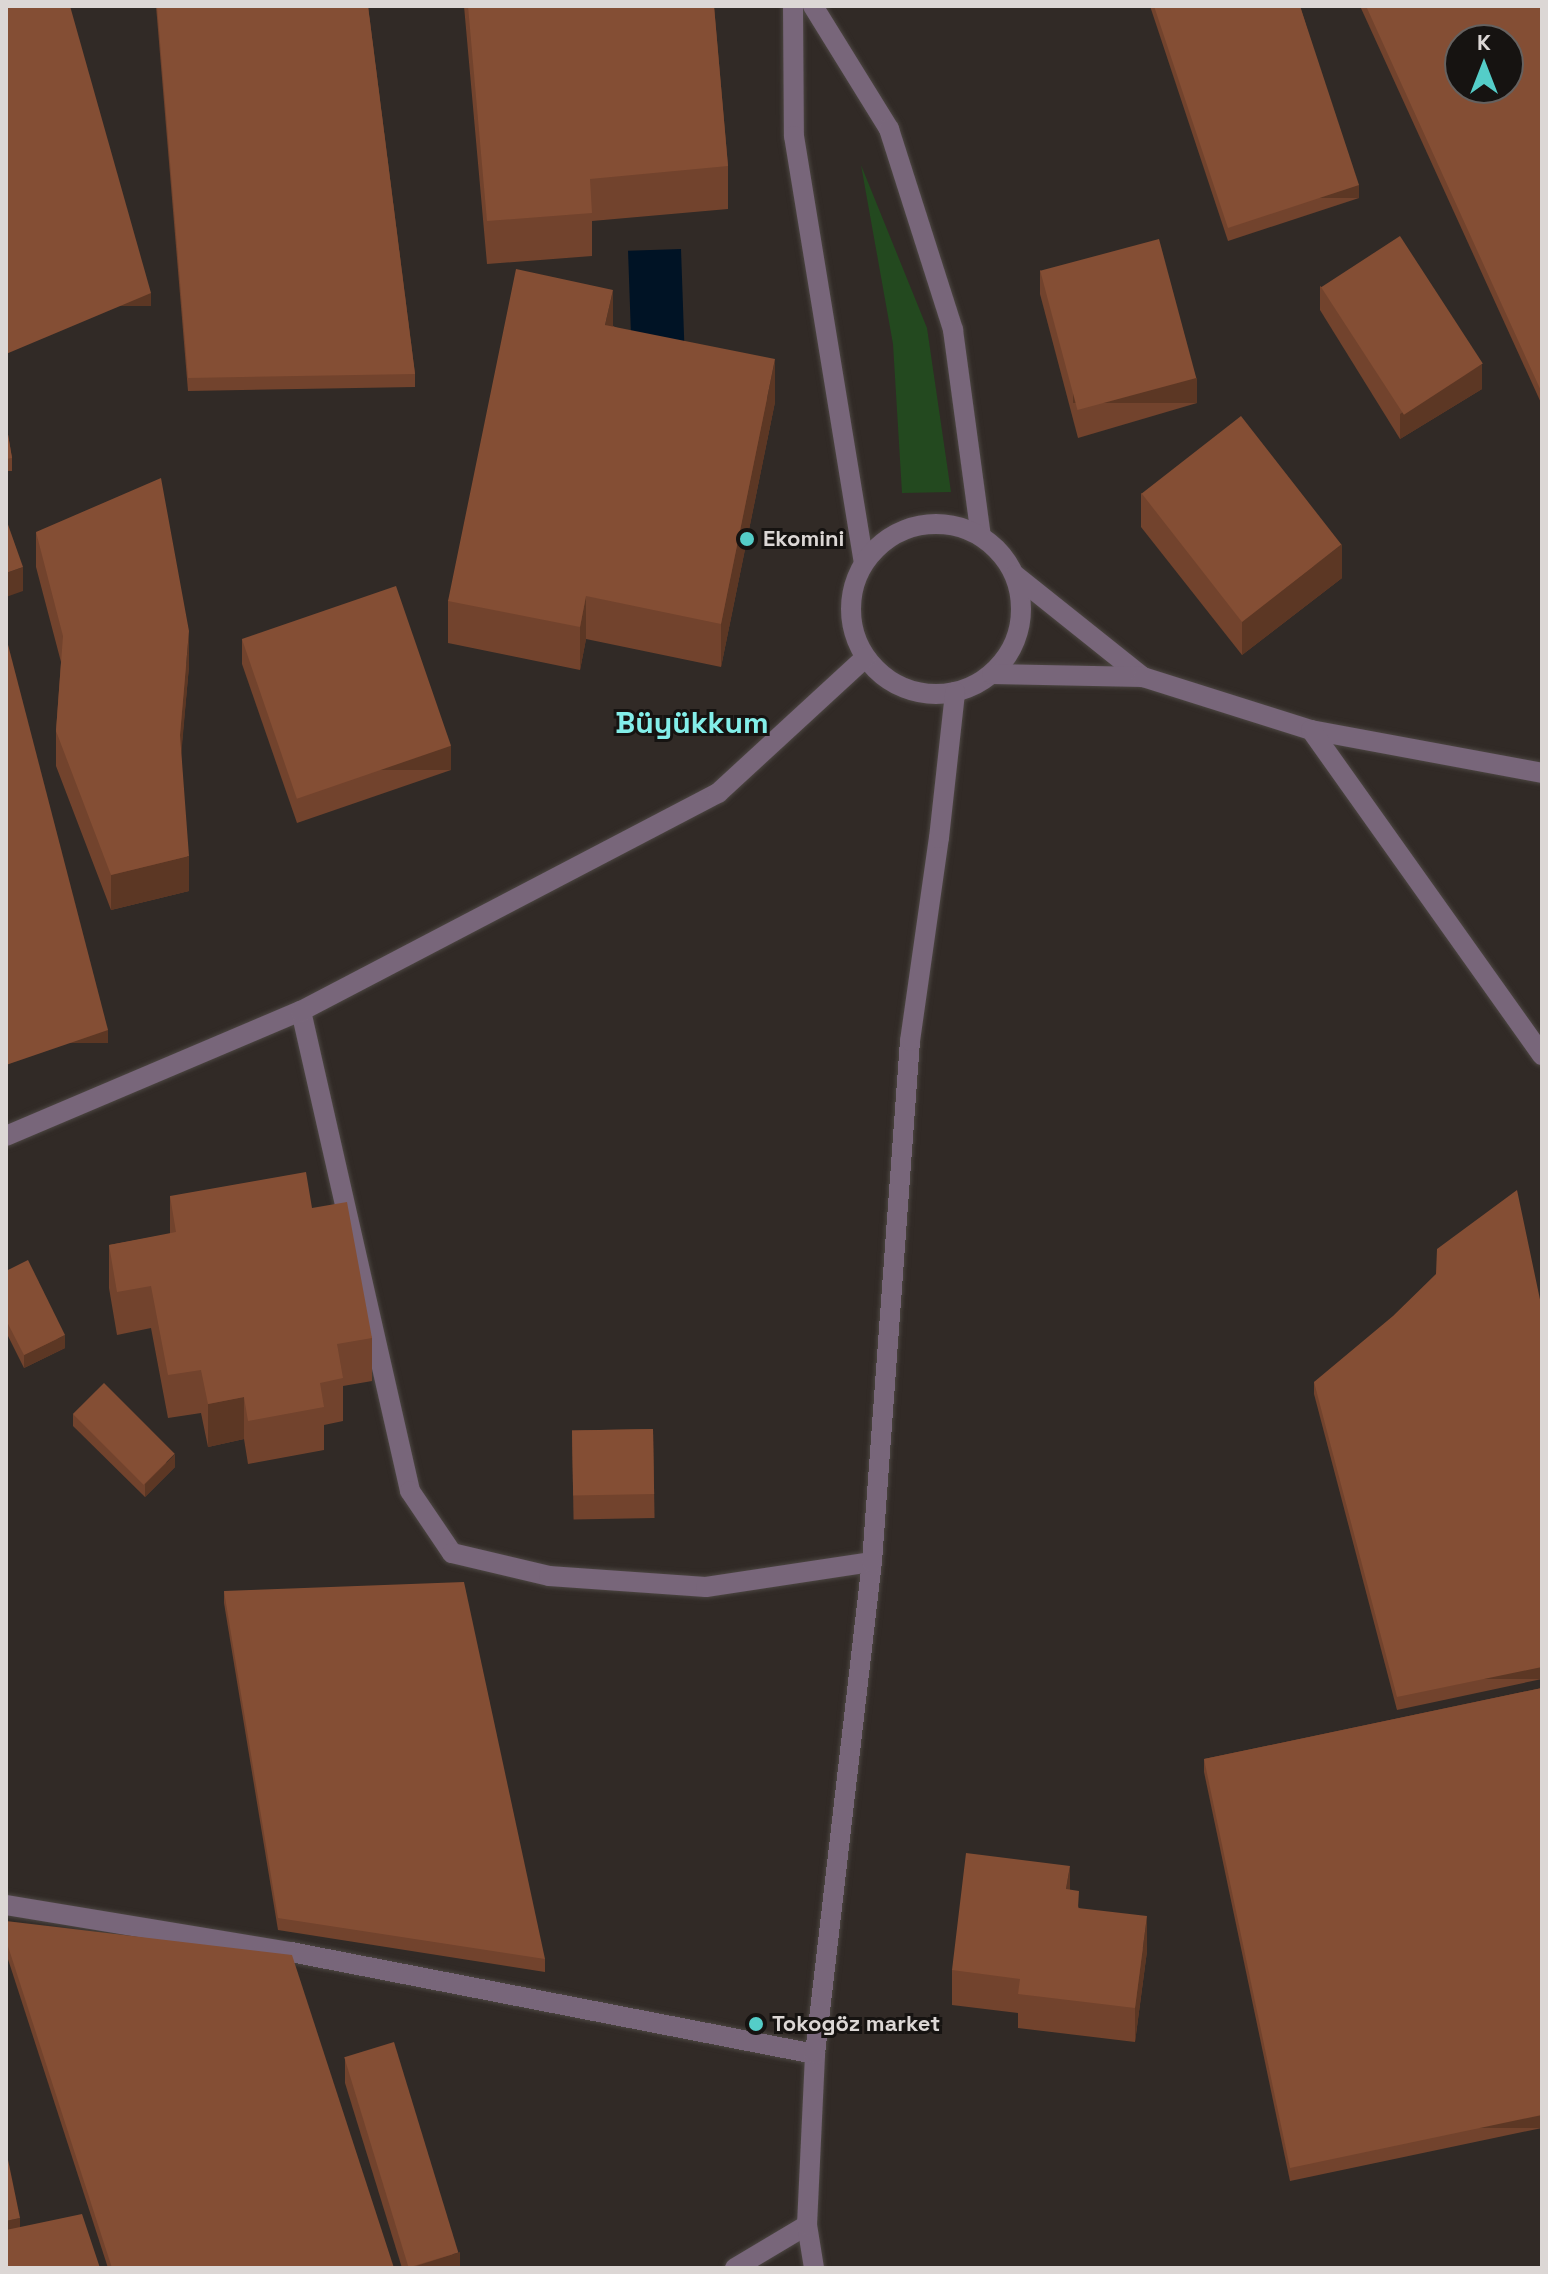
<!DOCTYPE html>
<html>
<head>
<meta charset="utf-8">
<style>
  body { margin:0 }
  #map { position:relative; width:1548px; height:2274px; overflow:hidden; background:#312a26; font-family:"Space Grotesk",sans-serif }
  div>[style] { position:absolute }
  .green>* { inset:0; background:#23491f }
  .water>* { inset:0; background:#001325; transform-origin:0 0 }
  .roads { filter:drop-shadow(0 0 2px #4c4642) drop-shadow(0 0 2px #4c4642) }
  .minor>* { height:20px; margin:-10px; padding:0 10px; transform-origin:10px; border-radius:10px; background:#78667a }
  .minor>.ring { margin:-10px; padding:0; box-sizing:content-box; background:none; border:20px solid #78667a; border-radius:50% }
  .wall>* { inset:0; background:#72432d; transform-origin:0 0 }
  .shaded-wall>* { inset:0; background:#5c3724; transform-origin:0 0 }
  .building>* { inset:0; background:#844e34; transform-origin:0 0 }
  .dots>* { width:22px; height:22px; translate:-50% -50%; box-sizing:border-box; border:4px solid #161311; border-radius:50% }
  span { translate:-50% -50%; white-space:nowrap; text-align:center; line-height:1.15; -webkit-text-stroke:6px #161311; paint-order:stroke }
  .poi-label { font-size:22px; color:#dcd7d5; font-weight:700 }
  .left { translate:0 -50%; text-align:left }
  .district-label { font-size:30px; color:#83eee9; font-weight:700 }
  .frame { position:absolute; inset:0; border:8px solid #dcd7d5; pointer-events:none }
  .north { position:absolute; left:1444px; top:24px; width:80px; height:80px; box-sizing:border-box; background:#161311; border:2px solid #65615f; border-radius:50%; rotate:0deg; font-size:22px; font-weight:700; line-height:32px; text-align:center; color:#dcd7d5 }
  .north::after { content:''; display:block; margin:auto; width:28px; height:36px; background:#54cdc8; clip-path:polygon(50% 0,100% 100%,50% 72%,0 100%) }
</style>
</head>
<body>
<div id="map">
  <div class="green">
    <i style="clip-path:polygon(861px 165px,927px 328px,951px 492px,902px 493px,893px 344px)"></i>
  </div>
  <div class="water">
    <i style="left:681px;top:249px;width:95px;height:53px;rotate:88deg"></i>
  </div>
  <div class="roads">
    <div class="minor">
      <i style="left:793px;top:6px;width:130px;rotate:89.6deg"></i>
      <i style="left:794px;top:136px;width:432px;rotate:80.7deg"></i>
      <i style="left:813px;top:6px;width:145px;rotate:58.3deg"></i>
      <i style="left:889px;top:129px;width:211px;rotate:72.3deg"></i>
      <i style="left:953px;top:330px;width:208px;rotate:82.3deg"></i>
      <i class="ring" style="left:851px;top:524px;width:150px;height:150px"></i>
      <i style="left:1015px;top:575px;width:164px;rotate:38.6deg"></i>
      <i style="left:992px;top:674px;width:151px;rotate:1.1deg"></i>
      <i style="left:1143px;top:677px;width:176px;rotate:17.5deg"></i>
      <i style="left:1311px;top:730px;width:235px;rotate:10.5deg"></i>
      <i style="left:1311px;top:730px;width:399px;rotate:54.6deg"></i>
      <i style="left:301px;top:1011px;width:492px;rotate:77.2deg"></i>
      <i style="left:410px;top:1491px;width:75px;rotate:55.9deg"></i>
      <i style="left:452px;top:1553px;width:100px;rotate:13.3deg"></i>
      <i style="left:549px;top:1576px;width:157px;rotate:4deg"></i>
      <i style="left:706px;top:1587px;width:168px;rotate:-8.6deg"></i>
      <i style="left:6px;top:1136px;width:320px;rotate:-23deg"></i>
      <i style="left:301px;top:1011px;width:471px;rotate:-27.6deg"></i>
      <i style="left:718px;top:793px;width:200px;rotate:-42.6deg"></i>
      <i style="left:6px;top:1905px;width:289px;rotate:9.4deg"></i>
      <i style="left:291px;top:1952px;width:534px;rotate:11.02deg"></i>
      <i style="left:735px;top:2268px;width:84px;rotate:-30.8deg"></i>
      <i style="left:814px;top:2268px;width:44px;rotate:-99.2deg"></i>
      <i style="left:807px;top:2225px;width:171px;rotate:-87.3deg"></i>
      <i style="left:815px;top:2054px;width:495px;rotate:-83.4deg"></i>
      <i style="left:872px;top:1562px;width:522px;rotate:-85.83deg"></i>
      <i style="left:910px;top:1041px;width:205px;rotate:-81.9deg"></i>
      <i style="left:939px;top:838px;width:147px;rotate:-83.7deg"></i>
    </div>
  </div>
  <div class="wall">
    <i style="clip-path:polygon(156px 6px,368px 6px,415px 374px,415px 387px,188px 391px)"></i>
    <i style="clip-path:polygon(464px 6px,714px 6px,728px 166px,728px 209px,592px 221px,592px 256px,487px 264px)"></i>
    <i style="clip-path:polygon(1150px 6px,1300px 6px,1359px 198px,1228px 241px)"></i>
    <i style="clip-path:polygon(1360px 6px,1542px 6px,1542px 405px)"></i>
    <i style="clip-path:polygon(1040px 270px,1197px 403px,1078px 438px,1040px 294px)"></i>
    <i style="clip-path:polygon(1320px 286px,1482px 389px,1400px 439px,1320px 310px)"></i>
    <i style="clip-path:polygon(613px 326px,775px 402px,721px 667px,586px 639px,580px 670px,448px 643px,448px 601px)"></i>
    <i style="clip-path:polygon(6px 423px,12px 458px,12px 471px,6px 471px)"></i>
    <i style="clip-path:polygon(1141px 493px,1342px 578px,1242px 655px,1141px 527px)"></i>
    <i style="clip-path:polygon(36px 532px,189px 666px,181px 753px,189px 891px,111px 910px,56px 766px,56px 731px,61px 662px,36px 567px)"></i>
    <i style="clip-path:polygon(242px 639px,451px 770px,297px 823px,242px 664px)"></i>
    <i style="clip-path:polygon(170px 1196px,312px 1208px,372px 1338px,372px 1381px,343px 1386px,343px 1421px,324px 1425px,324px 1450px,248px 1464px,244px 1439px,208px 1447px,201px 1413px,168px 1418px,151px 1328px,117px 1335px,109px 1288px,109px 1245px,170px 1234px)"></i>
    <i style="clip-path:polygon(6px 1271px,65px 1348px,24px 1368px,6px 1332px)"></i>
    <i style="clip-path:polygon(1542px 1309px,1542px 1679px,1397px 1710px,1314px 1394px,1314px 1382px)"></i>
    <i style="clip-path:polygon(73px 1414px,175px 1467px,145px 1497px,73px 1426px)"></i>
    <i style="left:653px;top:1429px;width:89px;height:81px;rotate:89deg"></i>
    <i style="clip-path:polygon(224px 1591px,545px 1959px,545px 1972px,278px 1930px,224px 1603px)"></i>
    <i style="clip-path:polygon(1542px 1688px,1542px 2128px,1290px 2181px,1204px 1772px,1204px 1759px)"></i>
    <i style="clip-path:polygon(1070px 1890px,1079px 1908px,1147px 1951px,1135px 2042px,1018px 2028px,1018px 2013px,952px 2005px,952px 1970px)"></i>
    <i style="clip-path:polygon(6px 1921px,394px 2268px,108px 2268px,6px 1953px)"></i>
    <i style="clip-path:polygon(345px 2058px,460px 2268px,402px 2268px,345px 2083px)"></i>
  </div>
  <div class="shaded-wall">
    <i style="left:1359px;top:185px;width:13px;height:138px;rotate:90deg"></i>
    <i style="clip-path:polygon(613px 290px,613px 332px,605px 325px)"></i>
    <i style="left:151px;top:293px;width:13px;height:157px;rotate:90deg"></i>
    <i style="clip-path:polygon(775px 359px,775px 402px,721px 667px,721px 624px)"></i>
    <i style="clip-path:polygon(1482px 364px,1482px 389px,1400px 439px,1400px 414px)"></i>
    <i style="left:1197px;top:378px;width:25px;height:124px;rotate:90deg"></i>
    <i style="clip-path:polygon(1342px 544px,1342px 578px,1242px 655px,1242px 621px)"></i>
    <i style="clip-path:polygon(23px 567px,23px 591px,6px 597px,6px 573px)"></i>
    <i style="clip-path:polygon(586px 596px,586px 639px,580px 670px,580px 627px)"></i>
    <i style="clip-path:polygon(189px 631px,189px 666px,180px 769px,180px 735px)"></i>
    <i style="left:451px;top:746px;width:24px;height:163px;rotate:90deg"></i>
    <i style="clip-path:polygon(189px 856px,189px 891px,111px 910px,111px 875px)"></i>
    <i style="left:108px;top:1030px;width:13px;height:108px;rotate:90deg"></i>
    <i style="clip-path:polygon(65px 1335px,65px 1348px,24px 1368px,24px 1355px)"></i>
    <i style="clip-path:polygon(244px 1397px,244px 1439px,208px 1447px,208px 1404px)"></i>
    <i style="clip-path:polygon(175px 1454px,175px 1467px,145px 1497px,145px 1484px)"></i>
    <i style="left:7px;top:1488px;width:25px;height:1px;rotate:90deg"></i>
    <i style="left:1542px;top:1667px;width:12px;height:148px;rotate:90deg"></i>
    <i style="clip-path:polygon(1070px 1866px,1070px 1900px,1066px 1889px)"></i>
    <i style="clip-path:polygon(1147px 1916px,1147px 1951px,1135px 2042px,1135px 2008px)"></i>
    <i style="left:1542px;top:2115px;width:13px;height:258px;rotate:90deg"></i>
    <i style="clip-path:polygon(20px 2218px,20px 2231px,6px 2234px,6px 2221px)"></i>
    <i style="clip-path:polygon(460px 2252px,460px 2268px,410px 2268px)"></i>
  </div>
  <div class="building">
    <i style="clip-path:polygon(6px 6px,70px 6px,151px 293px,6px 354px)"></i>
    <i style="clip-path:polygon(157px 6px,368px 6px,415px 374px,188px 378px)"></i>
    <i style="clip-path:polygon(468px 6px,714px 6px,728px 166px,590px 179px,592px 213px,487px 221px)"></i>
    <i style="clip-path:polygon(1154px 6px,1300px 6px,1359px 185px,1228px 228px)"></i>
    <i style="clip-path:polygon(evenodd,1366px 6px,1542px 6px,1542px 393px,1366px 6px,1460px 40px,1508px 40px,1508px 88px,1460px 88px,1460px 40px)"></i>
    <i style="left:1400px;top:236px;width:152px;height:94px;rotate:57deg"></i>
    <i style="left:1159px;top:239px;width:144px;height:123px;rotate:75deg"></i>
    <i style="clip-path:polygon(516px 269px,613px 290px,605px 325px,775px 359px,721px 624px,586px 596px,580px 627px,448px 601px)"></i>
    <i style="left:1241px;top:416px;width:163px;height:126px;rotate:52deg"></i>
    <i style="clip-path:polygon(6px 423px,12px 458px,6px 459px)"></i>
    <i style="clip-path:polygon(161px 478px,189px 631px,180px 735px,189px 856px,111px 875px,56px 731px,63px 636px,36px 532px)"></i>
    <i style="clip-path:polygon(6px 519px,23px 567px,6px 573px)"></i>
    <i style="left:396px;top:586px;width:169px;height:163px;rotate:71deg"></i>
    <i style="clip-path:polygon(6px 637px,108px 1030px,6px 1065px)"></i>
    <i style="clip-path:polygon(306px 1172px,312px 1208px,347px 1202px,372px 1338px,337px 1344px,343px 1378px,320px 1383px,324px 1407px,248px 1421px,244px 1397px,208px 1404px,201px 1370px,168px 1375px,151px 1286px,117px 1292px,109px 1245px,176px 1232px,170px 1196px)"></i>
    <i style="clip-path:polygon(1517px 1190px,1542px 1309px,1542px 1667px,1397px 1697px,1314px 1382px,1393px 1316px,1436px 1274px,1437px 1249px)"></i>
    <i style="clip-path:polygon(28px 1260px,65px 1335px,24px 1355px,6px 1320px,6px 1271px)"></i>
    <i style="left:104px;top:1383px;width:100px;height:44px;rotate:45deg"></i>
    <i style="left:653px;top:1429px;width:65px;height:81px;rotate:89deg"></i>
    <i style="clip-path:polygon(464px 1582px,545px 1959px,278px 1918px,224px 1591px)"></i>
    <i style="clip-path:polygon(1542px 1688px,1542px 2115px,1290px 2168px,1204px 1759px)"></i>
    <i style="clip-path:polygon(966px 1853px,1070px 1866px,1066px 1889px,1079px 1891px,1078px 1908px,1147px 1916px,1135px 2008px,1018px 1994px,1020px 1979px,952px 1970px)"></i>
    <i style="clip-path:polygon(6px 1921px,292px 1955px,394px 2268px,112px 2268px,6px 1940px)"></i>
    <i style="left:394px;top:2042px;width:220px;height:52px;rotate:73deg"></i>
    <i style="clip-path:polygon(6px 2150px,20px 2218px,6px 2221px)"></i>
    <i style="clip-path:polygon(82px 2214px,100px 2268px,6px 2268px,6px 2230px)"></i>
  </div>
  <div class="dots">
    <i style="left:747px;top:539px;background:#54cdc8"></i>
    <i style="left:756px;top:2024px;background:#54cdc8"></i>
  </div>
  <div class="poi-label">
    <span class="left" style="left:763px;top:539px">Ekomini</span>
    <span class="left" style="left:772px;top:2024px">Tokogöz market</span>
  </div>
  <div class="district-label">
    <span style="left:692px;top:723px">Büyükkum</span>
  </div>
  <div class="frame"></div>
  <div class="north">K</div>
</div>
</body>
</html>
